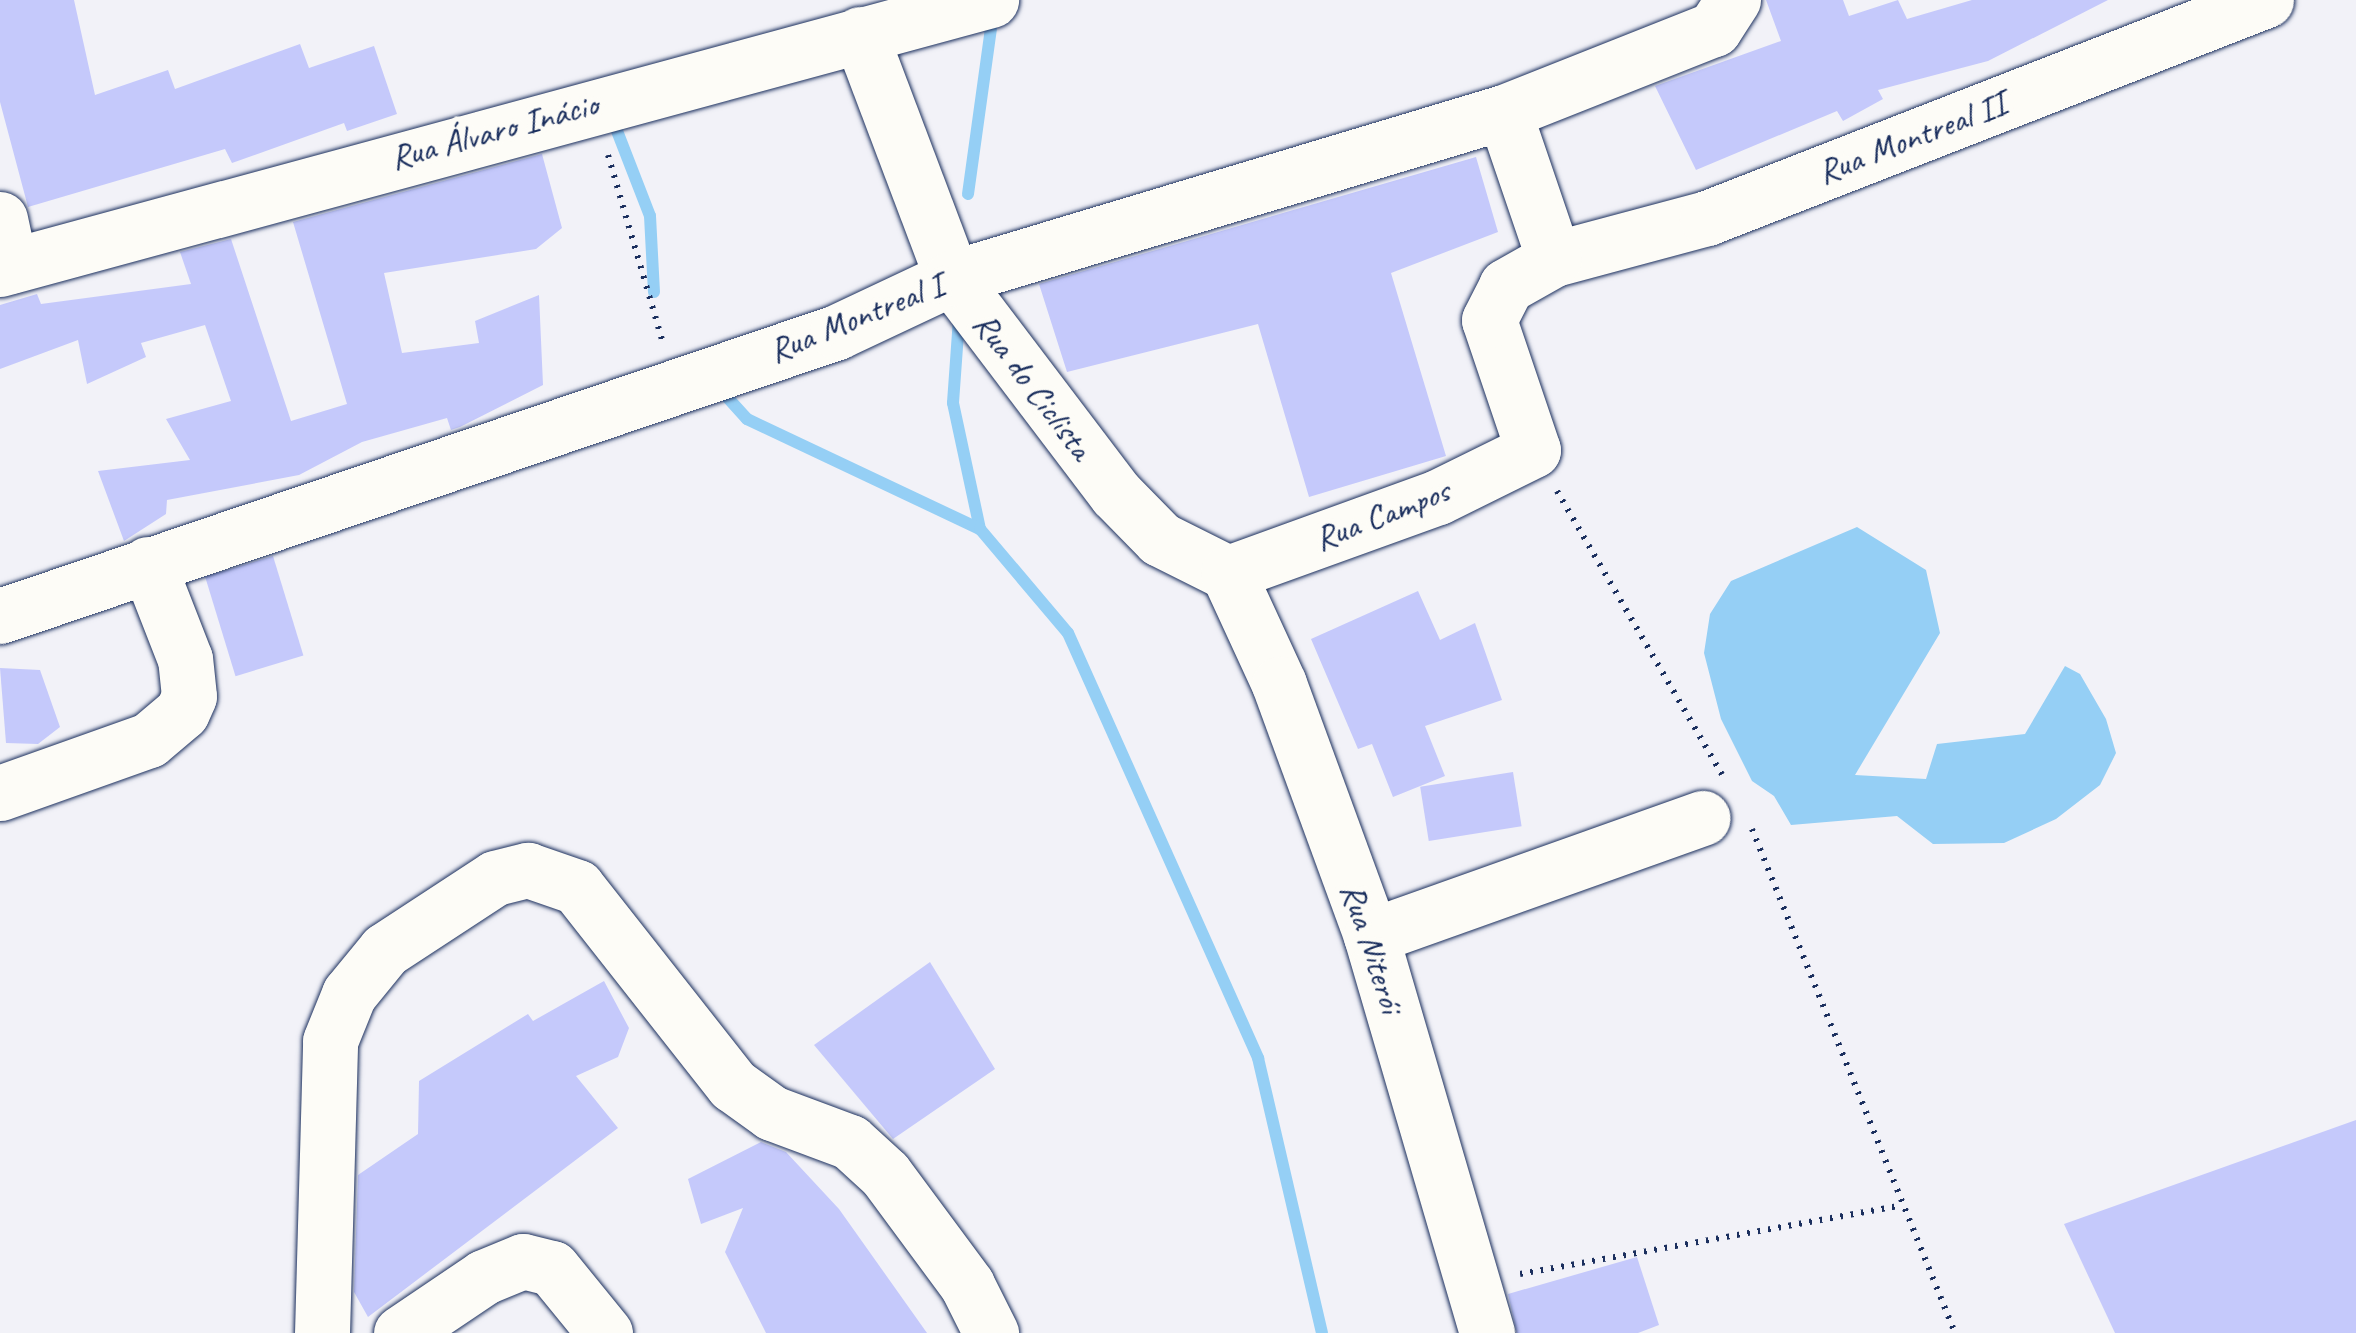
<!DOCTYPE html>
<html>
<head>
<meta charset="utf-8">
<style>
  body { margin:0 }
  #map { position:relative; width:2356px; height:1333px; overflow:hidden; background:#f2f2f8; font-family:Caveat,sans-serif }
  div>[style] { position:absolute }
  .water>* { inset:0; background:#95cff5 }
  .stream>* { height:12px; margin:-6px; padding:0 6px; transform-origin:6px; border-radius:6px; background:#95cff5 }
  .building>* { inset:0; background:#c5c9fb; transform-origin:0 0 }
  .path>* { height:6px; margin-top:-3px; transform-origin:0; background:repeating-linear-gradient(90deg,#1b2f5e 0 2.5px,transparent 0 10.5px) }
  .roads { filter:drop-shadow(0 0 2px #1b2f5e) drop-shadow(0 0 2px #1b2f5e) }
  .minor>* { height:55px; margin:-27.5px; padding:0 27.5px; transform-origin:27.5px; border-radius:27.5px; background:#fdfcf7 }
  span { translate:-50% -50%; white-space:nowrap; text-align:center; line-height:1.15; -webkit-text-stroke:10px #fdfcf7; paint-order:stroke }
  .street-label { font-size:35px; color:#1b2f5e }
</style>
</head>
<body>
<div id="map">
  <div class="water">
    <i style="clip-path:polygon(1857px 527px,1926px 570px,1940px 633px,1855px 775px,1926px 779px,1937px 744px,2025px 734px,2065px 666px,2080px 674px,2106px 719px,2116px 753px,2100px 785px,2056px 819px,2004px 843px,1933px 844px,1897px 816px,1791px 825px,1774px 796px,1752px 781px,1721px 719px,1704px 653px,1710px 614px,1731px 581px)"></i>
  </div>
  <div class="stream">
    <i style="left:612px;top:118px;width:105px;rotate:68.8deg"></i>
    <i style="left:650px;top:216px;width:76px;rotate:87deg"></i>
    <i style="left:968px;top:194px;width:167px;rotate:-82.1deg"></i>
    <i style="left:959px;top:319px;width:84px;rotate:94.1deg"></i>
    <i style="left:953px;top:403px;width:129px;rotate:77.9deg"></i>
    <i style="left:718px;top:387px;width:43px;rotate:47.8deg"></i>
    <i style="left:747px;top:419px;width:258px;rotate:25.3deg"></i>
    <i style="left:980px;top:529px;width:136px;rotate:49.8deg"></i>
    <i style="left:1068px;top:633px;width:466px;rotate:65.9deg"></i>
    <i style="left:1258px;top:1058px;width:282px;rotate:76.9deg"></i>
  </div>
  <div class="building">
    <i style="clip-path:polygon(0 0,74px 0,95px 95px,168px 70px,175px 89px,300px 44px,309px 68px,374px 46px,397px 114px,347px 131px,344px 123px,232px 163px,225px 149px,28px 207px,0 102px)"></i>
    <i style="clip-path:polygon(1766px 0,1843px 0,1849px 16px,1898px 0,1907px 19px,1972px 0,2108px 0,1988px 61px,1878px 90px,1883px 99px,1843px 121px,1837px 111px,1696px 170px,1655px 86px,1781px 41px)"></i>
    <i style="clip-path:polygon(542px 154px,562px 228px,536px 249px,384px 273px,402px 353px,479px 343px,475px 321px,539px 295px,543px 385px,460px 427px,451px 430px,447px 418px,362px 442px,299px 475px,167px 500px,166px 514px,124px 541px,98px 471px,190px 460px,166px 419px,231px 401px,205px 325px,141px 343px,146px 357px,87px 384px,78px 340px,0 369px,0 305px,37px 294px,41px 304px,191px 284px,180px 252px,231px 239px,291px 421px,347px 404px,293px 222px)"></i>
    <i style="clip-path:polygon(1476px 157px,1498px 232px,1391px 273px,1446px 456px,1309px 497px,1258px 324px,1067px 372px,1039px 284px)"></i>
    <i style="left:273px;top:556px;width:104px;height:71px;rotate:73deg"></i>
    <i style="clip-path:polygon(1418px 591px,1440px 640px,1475px 623px,1502px 700px,1425px 726px,1445px 776px,1393px 797px,1372px 744px,1358px 749px,1311px 639px)"></i>
    <i style="clip-path:polygon(0 668px,40px 670px,60px 727px,38px 744px,6px 743px)"></i>
    <i style="left:1513px;top:772px;width:55px;height:94px;rotate:81deg"></i>
    <i style="clip-path:polygon(930px 962px,995px 1069px,893px 1139px,814px 1045px)"></i>
    <i style="clip-path:polygon(604px 981px,629px 1028px,618px 1057px,576px 1076px,618px 1128px,368px 1317px,354px 1292px,358px 1175px,418px 1134px,419px 1081px,528px 1014px,533px 1021px)"></i>
    <i style="clip-path:polygon(2356px 1120px,2356px 1333px,2115px 1333px,2064px 1224px)"></i>
    <i style="clip-path:polygon(761px 1142px,786px 1152px,839px 1209px,927px 1333px,766px 1333px,725px 1252px,743px 1208px,701px 1224px,688px 1179px)"></i>
    <i style="clip-path:polygon(1637px 1257px,1659px 1325px,1638px 1333px,1517px 1333px,1508px 1294px)"></i>
  </div>
  <div class="path">
    <i style="left:608px;top:155px;width:193px;rotate:73.7deg"></i>
    <i style="left:1557px;top:491px;width:328px;rotate:59.8deg"></i>
    <i style="left:1752px;top:829px;width:543px;rotate:68.06deg"></i>
    <i style="left:1520px;top:1274px;width:383px;rotate:-10.2deg"></i>
  </div>
  <div class="roads">
    <div class="minor">
      <i style="left:860px;top:34px;width:261px;rotate:69.3deg"></i>
      <i style="left:952px;top:278px;width:271px;rotate:52.8deg"></i>
      <i style="left:1116px;top:494px;width:63px;rotate:45.6deg"></i>
      <i style="left:1160px;top:539px;width:76px;rotate:26.6deg"></i>
      <i style="left:0;top:219px;width:48px;rotate:78deg"></i>
      <i style="left:1554px;top:259px;width:158px;rotate:-15deg"></i>
      <i style="left:1707px;top:218px;width:600px;rotate:-21.3deg"></i>
      <i style="left:0;top:269px;width:1027px;rotate:-15.19deg"></i>
      <i style="left:1228px;top:573px;width:122px;rotate:65.3deg"></i>
      <i style="left:1279px;top:684px;width:268px;rotate:69.9deg"></i>
      <i style="left:1371px;top:936px;width:414px;rotate:73.7deg"></i>
      <i style="left:1228px;top:573px;width:223px;rotate:-19.9deg"></i>
      <i style="left:1438px;top:497px;width:106px;rotate:-26.3deg"></i>
      <i style="left:1533px;top:450px;width:137px;rotate:-108.7deg"></i>
      <i style="left:1489px;top:320px;width:38px;rotate:-63deg"></i>
      <i style="left:1506px;top:286px;width:55px;rotate:-29.4deg"></i>
      <i style="left:1554px;top:259px;width:155px;rotate:-108.8deg"></i>
      <i style="left:0;top:616px;width:884px;rotate:-18.74deg"></i>
      <i style="left:837px;top:332px;width:127px;rotate:-25.2deg"></i>
      <i style="left:952px;top:278px;width:576px;rotate:-16.74deg"></i>
      <i style="left:1504px;top:112px;width:226px;rotate:-21.6deg"></i>
      <i style="left:1714px;top:29px;width:35px;rotate:-57deg"></i>
      <i style="left:0;top:793px;width:158px;rotate:-19.6deg"></i>
      <i style="left:149px;top:740px;width:43px;rotate:-40.3deg"></i>
      <i style="left:182px;top:712px;width:17px;rotate:-66deg"></i>
      <i style="left:189px;top:696px;width:37px;rotate:-96deg"></i>
      <i style="left:185px;top:659px;width:102px;rotate:-111.3deg"></i>
      <i style="left:1371px;top:936px;width:352px;rotate:-19.6deg"></i>
      <i style="left:322px;top:1333px;width:292px;rotate:-88.4deg"></i>
      <i style="left:330px;top:1041px;width:51px;rotate:-68deg"></i>
      <i style="left:349px;top:994px;width:57px;rotate:-50.7deg"></i>
      <i style="left:385px;top:950px;width:131px;rotate:-33.2deg"></i>
      <i style="left:495px;top:878px;width:34px;rotate:-14deg"></i>
      <i style="left:528px;top:870px;width:52px;rotate:19.1deg"></i>
      <i style="left:577px;top:887px;width:252px;rotate:51.8deg"></i>
      <i style="left:733px;top:1085px;width:48px;rotate:35.7deg"></i>
      <i style="left:772px;top:1113px;width:83px;rotate:20.4deg"></i>
      <i style="left:850px;top:1142px;width:47px;rotate:42.4deg"></i>
      <i style="left:885px;top:1174px;width:138px;rotate:53.5deg"></i>
      <i style="left:967px;top:1285px;width:54px;rotate:63.4deg"></i>
      <i style="left:401px;top:1333px;width:100px;rotate:-34deg"></i>
      <i style="left:484px;top:1277px;width:42px;rotate:-22.3deg"></i>
      <i style="left:523px;top:1261px;width:30px;rotate:14deg"></i>
      <i style="left:552px;top:1268px;width:84px;rotate:50.8deg"></i>
    </div>
  </div>
  <div class="street-label">
    <span style="left:494px;top:131px;rotate:-15deg">Rua Álvaro Inácio</span>
    <span style="left:1912px;top:138px;rotate:-21deg">Rua Montreal II</span>
    <span style="left:856px;top:318px;rotate:-22deg">Rua Montreal I</span>
    <span style="left:1033px;top:386px;rotate:53deg">Rua do Ciclista</span>
    <span style="left:1382px;top:515px;rotate:-21deg">Rua Campos</span>
    <span style="left:1372px;top:948px;rotate:72deg">Rua Niterói</span>
  </div>
</div>
</body>
</html>
